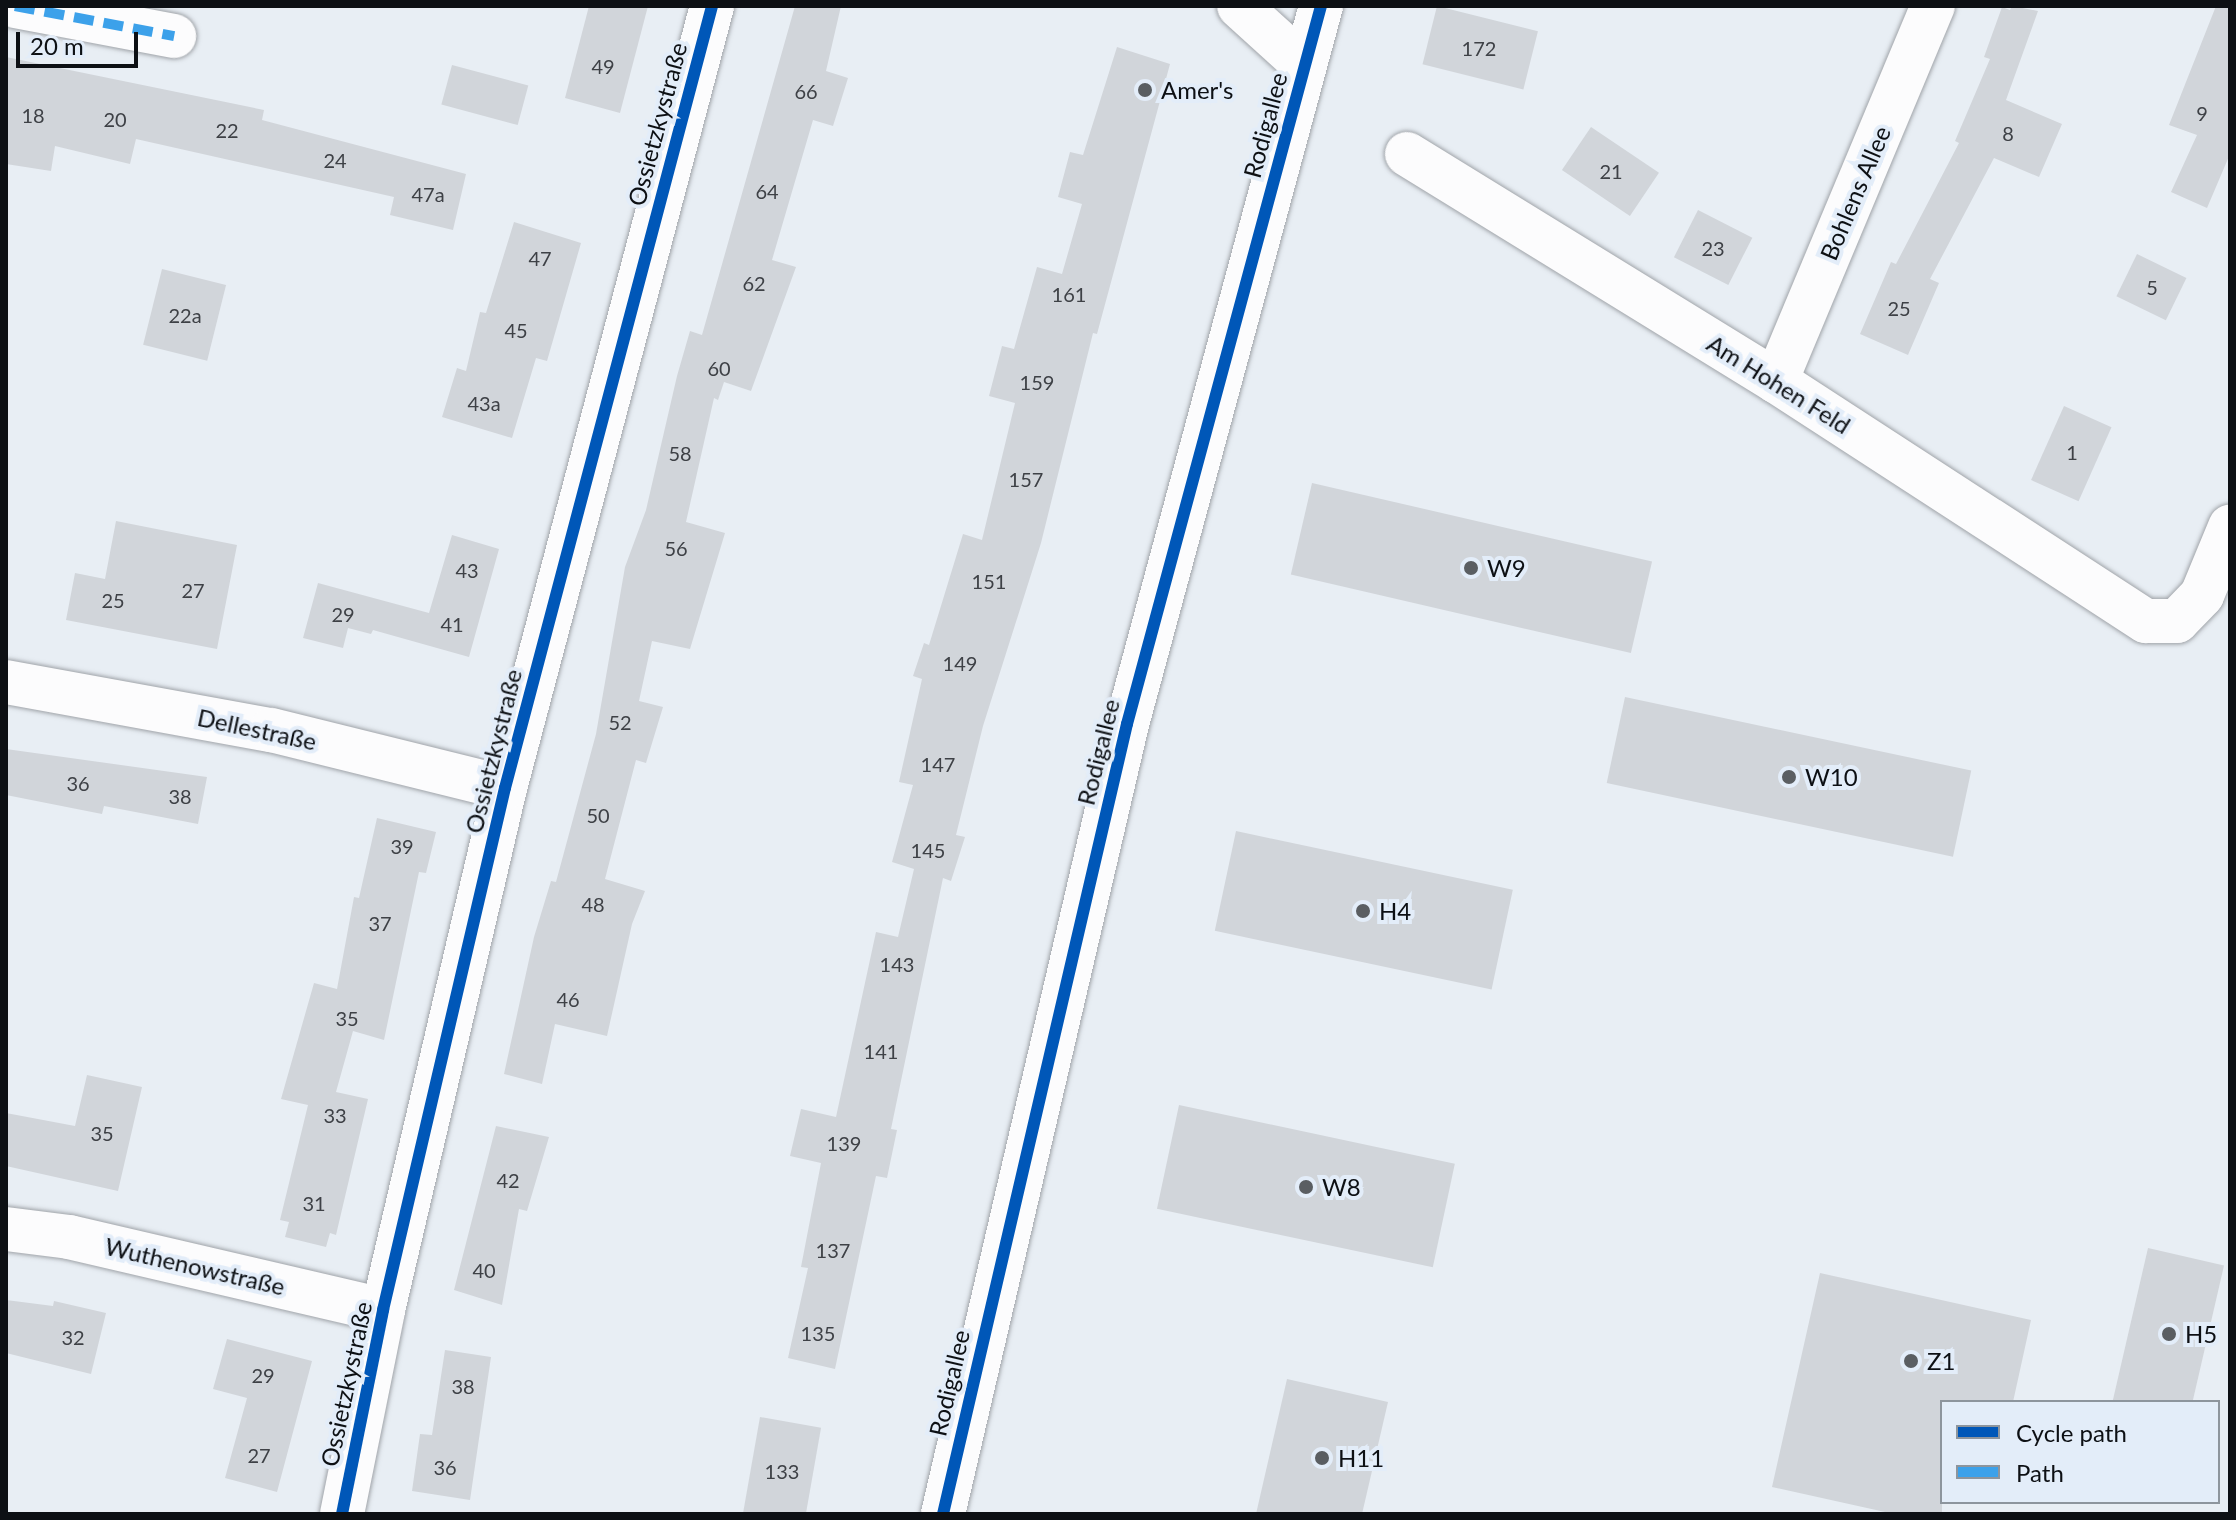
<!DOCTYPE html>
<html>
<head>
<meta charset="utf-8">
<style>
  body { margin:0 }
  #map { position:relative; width:2236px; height:1520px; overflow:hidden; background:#e8eef4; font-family:Lato,sans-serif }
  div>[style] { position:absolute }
  .building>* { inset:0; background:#d1d5da; transform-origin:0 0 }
  .roads { filter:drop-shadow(0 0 2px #a0a4a9) drop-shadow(0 0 2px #a0a4a9) }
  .minor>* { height:44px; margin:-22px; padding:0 22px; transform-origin:22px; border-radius:22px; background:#fcfcfd }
  .secondary>* { height:44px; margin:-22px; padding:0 22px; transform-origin:22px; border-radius:22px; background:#fcfcfd }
  .quiet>* { height:10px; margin-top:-5px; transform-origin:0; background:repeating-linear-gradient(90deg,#3ca1ea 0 20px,transparent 0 30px) }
  .cycleway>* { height:12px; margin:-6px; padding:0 6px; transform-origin:6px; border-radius:6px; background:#0057b8 }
  .dots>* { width:22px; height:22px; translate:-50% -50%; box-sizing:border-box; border:4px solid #e3edf9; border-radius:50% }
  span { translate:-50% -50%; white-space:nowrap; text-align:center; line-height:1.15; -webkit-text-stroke:8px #e3edf9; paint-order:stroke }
  .number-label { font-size:20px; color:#3e4146 }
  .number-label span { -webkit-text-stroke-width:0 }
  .poi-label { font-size:24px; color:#0d1014 }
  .left { translate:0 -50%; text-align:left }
  .street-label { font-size:24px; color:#0d1014 }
  .frame { position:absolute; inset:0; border:8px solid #0d1014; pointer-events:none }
  .legend { position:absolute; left:1940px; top:1400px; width:280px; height:104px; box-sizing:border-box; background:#e3edf9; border:2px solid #8d959d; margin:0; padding:10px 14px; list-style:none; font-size:24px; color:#0d1014 }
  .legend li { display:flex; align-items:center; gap:16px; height:40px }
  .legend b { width:40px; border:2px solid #8d959d }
  .scale { position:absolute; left:16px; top:32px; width:122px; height:36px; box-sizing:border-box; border:4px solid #0d1014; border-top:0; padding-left:10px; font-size:24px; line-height:28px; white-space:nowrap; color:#0d1014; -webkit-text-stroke:6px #e3edf9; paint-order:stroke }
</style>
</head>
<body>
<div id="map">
  <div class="building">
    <i style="clip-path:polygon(589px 6px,648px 6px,620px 113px,565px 98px)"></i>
    <i style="clip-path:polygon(795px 6px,841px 6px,826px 71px,848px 78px,833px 126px,813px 120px,772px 260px,796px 267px,751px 391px,724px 382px,718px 400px,714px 398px,686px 522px,725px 533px,690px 649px,652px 641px,639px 701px,663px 707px,646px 763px,636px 760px,605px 879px,645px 891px,632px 924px,607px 1036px,555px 1024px,542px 1084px,504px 1074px,534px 937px,551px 881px,556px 882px,596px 734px,625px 567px,646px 510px,677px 376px,690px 331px,702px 335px)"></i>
    <i style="left:1437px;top:6px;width:104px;height:60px;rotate:14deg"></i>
    <i style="clip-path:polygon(2012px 6px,2038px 11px,2006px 100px,2062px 124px,2039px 177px,1994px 158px,1930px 279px,1939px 283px,1908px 355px,1860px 334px,1891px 262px,1896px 264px,1959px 143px,1955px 141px,1990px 59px,1984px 57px,2002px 7px,2010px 10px)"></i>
    <i style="clip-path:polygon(2216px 6px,2230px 6px,2230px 154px,2207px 208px,2171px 192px,2197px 135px,2169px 125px)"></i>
    <i style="clip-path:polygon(1117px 47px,1170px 64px,1097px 334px,1093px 333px,1041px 543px,983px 726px,956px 835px,965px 837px,951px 881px,943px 878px,891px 1129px,897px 1130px,887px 1178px,876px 1176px,835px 1369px,788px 1358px,808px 1268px,801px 1267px,821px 1163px,790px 1156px,801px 1109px,836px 1117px,876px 932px,898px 937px,914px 869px,892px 862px,913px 785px,899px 782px,922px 679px,913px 676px,924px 643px,929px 645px,963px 534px,982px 540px,1015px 403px,989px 396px,1002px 346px,1014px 349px,1037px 267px,1062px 274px,1082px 204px,1058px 197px,1070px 152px,1083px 155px)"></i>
    <i style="clip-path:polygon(6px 57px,264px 110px,262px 120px,466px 174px,453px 230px,390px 215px,394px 197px,136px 139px,130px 164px,55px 146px,51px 171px,6px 164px)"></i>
    <i style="left:452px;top:65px;width:79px;height:41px;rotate:15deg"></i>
    <i style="left:1591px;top:127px;width:82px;height:52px;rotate:34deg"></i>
    <i style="left:1698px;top:210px;width:61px;height:53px;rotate:27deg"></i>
    <i style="clip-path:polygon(514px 222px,581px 243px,547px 361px,536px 358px,512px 438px,442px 417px,457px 368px,466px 371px,480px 312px,486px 313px)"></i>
    <i style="left:2137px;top:254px;width:55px;height:47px;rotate:26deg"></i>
    <i style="left:162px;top:269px;width:66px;height:78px;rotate:14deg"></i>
    <i style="left:2064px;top:406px;width:52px;height:81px;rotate:24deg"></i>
    <i style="left:1312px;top:483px;width:349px;height:94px;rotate:13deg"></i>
    <i style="clip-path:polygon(116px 521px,237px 545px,217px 649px,66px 620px,75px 573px,105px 579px)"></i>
    <i style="clip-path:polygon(452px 535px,499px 549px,469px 657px,373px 630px,371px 634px,348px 628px,343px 648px,303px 638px,318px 583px,429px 613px)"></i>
    <i style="left:1625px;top:697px;width:354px;height:88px;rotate:12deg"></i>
    <i style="clip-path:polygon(6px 749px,207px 777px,198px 824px,104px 806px,102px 814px,6px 795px)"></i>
    <i style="clip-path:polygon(377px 818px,436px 832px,426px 873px,419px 872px,384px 1040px,353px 1031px,336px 1092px,368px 1099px,336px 1235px,330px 1233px,326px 1247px,285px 1237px,289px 1222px,280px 1220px,308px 1105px,281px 1099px,314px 983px,337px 989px,354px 897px,359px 898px)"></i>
    <i style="left:1236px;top:831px;width:283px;height:102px;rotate:12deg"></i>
    <i style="clip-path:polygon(87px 1075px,142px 1087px,118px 1191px,6px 1166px,6px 1113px,75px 1126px)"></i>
    <i style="left:1179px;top:1105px;width:282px;height:106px;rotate:12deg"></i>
    <i style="clip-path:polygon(496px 1126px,549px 1137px,527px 1211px,519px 1209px,502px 1305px,454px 1290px)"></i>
    <i style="left:2148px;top:1248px;width:78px;height:158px;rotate:13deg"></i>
    <i style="clip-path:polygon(1820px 1273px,2031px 1320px,2013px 1402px,1942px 1402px,1942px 1514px,1894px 1514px,1772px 1487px)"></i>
    <i style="clip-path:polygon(6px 1300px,53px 1306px,54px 1301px,106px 1313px,91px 1374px,6px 1353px)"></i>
    <i style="clip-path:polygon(227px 1339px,312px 1361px,277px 1492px,225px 1478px,247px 1398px,213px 1389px)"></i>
    <i style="clip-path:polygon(445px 1350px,491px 1357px,470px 1500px,412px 1491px,420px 1434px,432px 1435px)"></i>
    <i style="clip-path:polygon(1287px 1379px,1388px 1402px,1362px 1514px,1256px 1514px)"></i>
    <i style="left:760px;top:1417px;width:62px;height:99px;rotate:10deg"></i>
  </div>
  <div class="roads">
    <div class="minor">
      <i style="left:15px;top:6px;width:162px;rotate:10.7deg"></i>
      <i style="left:1239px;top:6px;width:88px;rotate:42.2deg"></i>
      <i style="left:1407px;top:154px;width:433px;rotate:31.6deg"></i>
      <i style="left:1776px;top:381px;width:441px;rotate:33deg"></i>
      <i style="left:2146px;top:621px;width:31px"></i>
      <i style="left:2177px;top:621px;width:36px;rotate:-46deg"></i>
      <i style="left:2202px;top:595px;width:74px;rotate:-67.6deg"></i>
      <i style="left:1776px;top:381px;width:407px;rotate:-67.3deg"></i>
      <i style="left:6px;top:682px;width:269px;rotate:10.3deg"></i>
      <i style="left:271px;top:730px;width:241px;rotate:13.9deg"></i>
      <i style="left:6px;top:1229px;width:64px;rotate:7.2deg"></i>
      <i style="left:69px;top:1237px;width:322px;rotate:13.1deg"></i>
      <i style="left:342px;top:1514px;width:208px;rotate:-78.6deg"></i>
      <i style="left:383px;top:1310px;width:536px;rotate:-76.85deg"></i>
      <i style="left:505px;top:788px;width:809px;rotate:-75.17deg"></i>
    </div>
    <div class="secondary">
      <i style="left:943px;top:1514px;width:811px;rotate:-76.89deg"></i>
      <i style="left:1127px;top:724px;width:744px;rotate:-74.88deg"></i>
    </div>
  </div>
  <div class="quiet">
    <i style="left:15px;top:6px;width:162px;rotate:10.7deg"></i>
  </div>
  <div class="cycleway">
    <i style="left:342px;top:1514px;width:208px;rotate:-78.6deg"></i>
    <i style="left:383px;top:1310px;width:536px;rotate:-76.85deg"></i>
    <i style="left:505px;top:788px;width:809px;rotate:-75.17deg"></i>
    <i style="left:943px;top:1514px;width:811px;rotate:-76.89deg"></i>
    <i style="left:1127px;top:724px;width:744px;rotate:-74.88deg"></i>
  </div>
  <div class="dots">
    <i style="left:1145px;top:90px;background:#5a5e62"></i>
    <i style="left:1471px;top:568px;background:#5a5e62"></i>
    <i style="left:1789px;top:777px;background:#5a5e62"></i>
    <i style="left:1363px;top:911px;background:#5a5e62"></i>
    <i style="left:1306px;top:1187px;background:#5a5e62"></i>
    <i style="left:2169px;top:1334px;background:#5a5e62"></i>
    <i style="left:1911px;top:1361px;background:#5a5e62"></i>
    <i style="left:1322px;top:1458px;background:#5a5e62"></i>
  </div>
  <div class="number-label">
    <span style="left:1479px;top:48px">172</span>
    <span style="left:603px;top:66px">49</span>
    <span style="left:806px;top:91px">66</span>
    <span style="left:2202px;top:113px">9</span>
    <span style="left:33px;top:115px">18</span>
    <span style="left:115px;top:119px">20</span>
    <span style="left:227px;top:130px">22</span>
    <span style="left:2008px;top:133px">8</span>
    <span style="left:335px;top:160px">24</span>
    <span style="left:1611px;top:171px">21</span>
    <span style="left:767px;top:191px">64</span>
    <span style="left:428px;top:194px">47a</span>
    <span style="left:1713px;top:248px">23</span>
    <span style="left:540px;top:258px">47</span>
    <span style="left:754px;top:283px">62</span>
    <span style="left:2152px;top:287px">5</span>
    <span style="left:1069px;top:294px">161</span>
    <span style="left:1899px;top:308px">25</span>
    <span style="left:185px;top:315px">22a</span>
    <span style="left:516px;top:330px">45</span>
    <span style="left:719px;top:368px">60</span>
    <span style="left:1037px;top:382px">159</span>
    <span style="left:484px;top:403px">43a</span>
    <span style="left:2072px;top:452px">1</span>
    <span style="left:680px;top:453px">58</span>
    <span style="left:1026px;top:479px">157</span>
    <span style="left:676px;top:548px">56</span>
    <span style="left:467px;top:570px">43</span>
    <span style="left:989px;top:581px">151</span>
    <span style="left:193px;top:590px">27</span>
    <span style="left:113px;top:600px">25</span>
    <span style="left:343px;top:614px">29</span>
    <span style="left:452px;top:624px">41</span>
    <span style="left:960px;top:663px">149</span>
    <span style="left:620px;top:722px">52</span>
    <span style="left:938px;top:764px">147</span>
    <span style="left:78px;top:783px">36</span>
    <span style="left:180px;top:796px">38</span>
    <span style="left:598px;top:815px">50</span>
    <span style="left:402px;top:846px">39</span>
    <span style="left:928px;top:850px">145</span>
    <span style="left:593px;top:904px">48</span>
    <span style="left:380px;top:923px">37</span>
    <span style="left:897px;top:964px">143</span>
    <span style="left:568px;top:999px">46</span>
    <span style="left:347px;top:1018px">35</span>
    <span style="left:881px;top:1051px">141</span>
    <span style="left:335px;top:1115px">33</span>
    <span style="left:102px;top:1133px">35</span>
    <span style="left:844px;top:1143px">139</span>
    <span style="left:508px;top:1180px">42</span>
    <span style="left:314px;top:1203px">31</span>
    <span style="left:833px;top:1250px">137</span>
    <span style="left:484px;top:1270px">40</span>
    <span style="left:818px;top:1333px">135</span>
    <span style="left:73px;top:1337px">32</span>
    <span style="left:263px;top:1375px">29</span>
    <span style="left:463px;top:1386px">38</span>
    <span style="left:259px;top:1455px">27</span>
    <span style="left:445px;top:1467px">36</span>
    <span style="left:782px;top:1471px">133</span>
  </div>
  <div class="poi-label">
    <span class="left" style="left:1161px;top:90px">Amer's</span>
    <span class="left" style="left:1487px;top:568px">W9</span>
    <span class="left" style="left:1805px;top:777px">W10</span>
    <span class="left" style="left:1379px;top:911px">H4</span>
    <span class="left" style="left:1322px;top:1187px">W8</span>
    <span class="left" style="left:2185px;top:1334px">H5</span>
    <span class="left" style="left:1927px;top:1361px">Z1</span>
    <span class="left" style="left:1338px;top:1458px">H11</span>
  </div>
  <div class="street-label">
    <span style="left:657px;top:124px;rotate:-75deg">Ossietzkystraße</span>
    <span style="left:1265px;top:125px;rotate:-75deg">Rodigallee</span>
    <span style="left:1855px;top:193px;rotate:-67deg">Bohlens Allee</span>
    <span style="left:1779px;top:384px;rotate:32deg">Am Hohen Feld</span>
    <span style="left:257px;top:729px;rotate:12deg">Dellestraße</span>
    <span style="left:493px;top:751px;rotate:-76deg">Ossietzkystraße</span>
    <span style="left:1098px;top:752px;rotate:-76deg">Rodigallee</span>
    <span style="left:195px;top:1266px;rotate:13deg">Wuthenowstraße</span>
    <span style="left:949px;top:1383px;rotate:-77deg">Rodigallee</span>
    <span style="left:346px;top:1384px;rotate:-78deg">Ossietzkystraße</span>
  </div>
  <div class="frame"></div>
  <ul class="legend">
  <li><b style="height:10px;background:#0057b8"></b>Cycle path</li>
  <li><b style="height:10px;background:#3ca1ea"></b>Path</li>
  </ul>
  <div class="scale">20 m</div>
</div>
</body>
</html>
